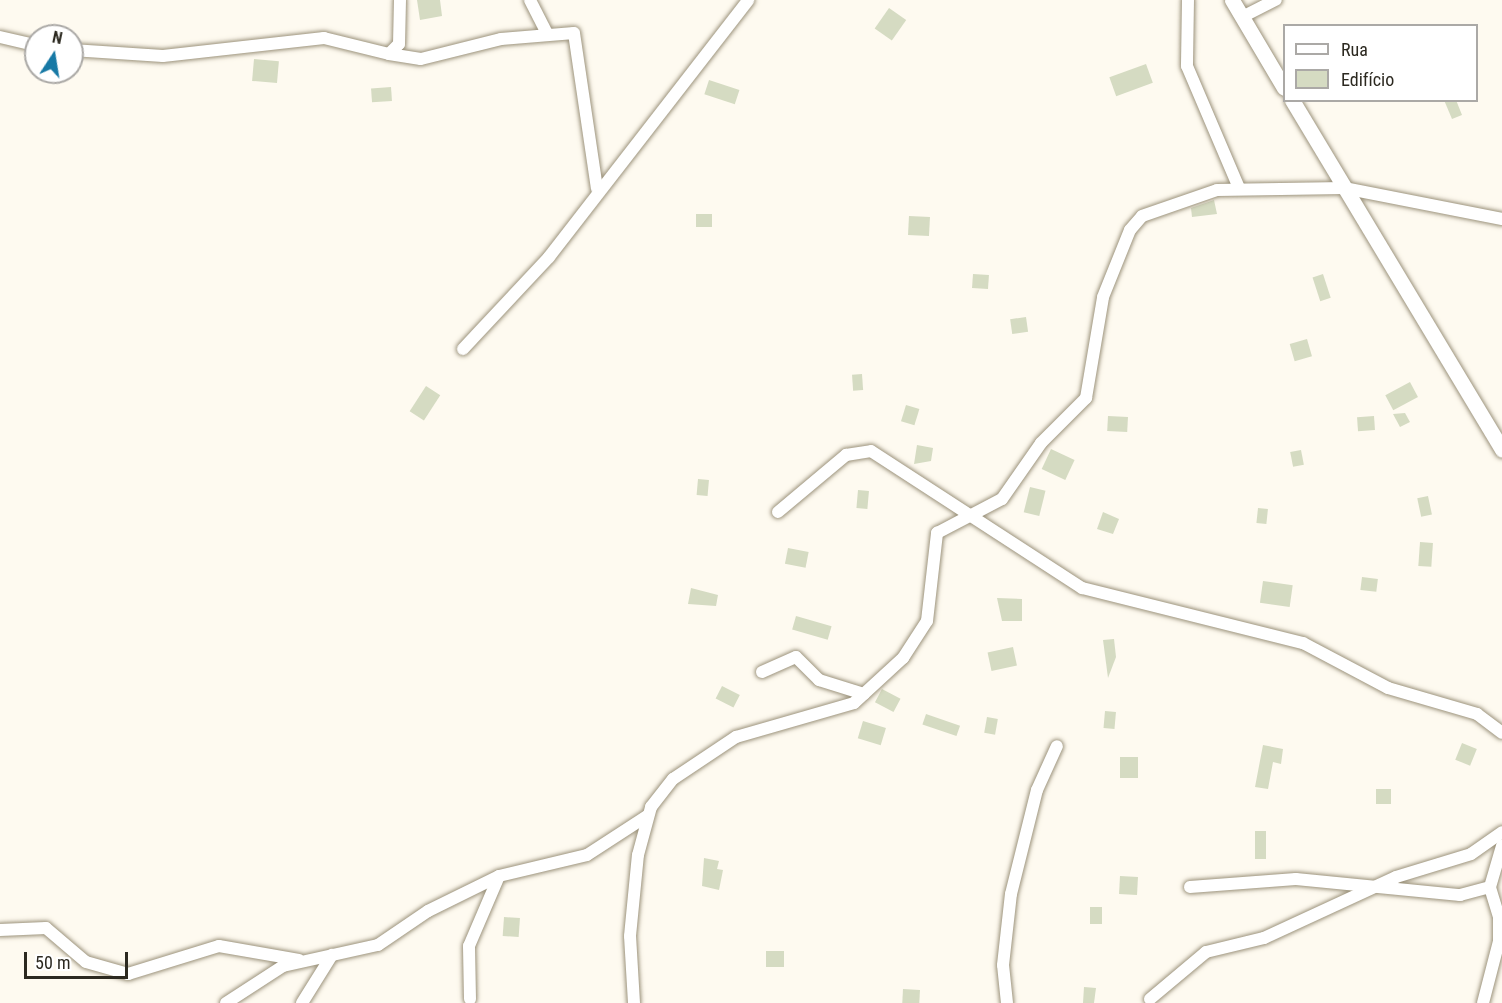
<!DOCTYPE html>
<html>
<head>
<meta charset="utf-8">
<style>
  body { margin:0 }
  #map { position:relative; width:1502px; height:1003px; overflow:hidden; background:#fefaf0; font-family:"Roboto Condensed",sans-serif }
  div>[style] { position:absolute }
  .building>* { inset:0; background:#d5dbc2; transform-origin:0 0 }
  .roads { filter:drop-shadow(0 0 2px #9c937c) drop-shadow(0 0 2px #9c937c) }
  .minor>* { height:12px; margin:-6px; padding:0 6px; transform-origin:6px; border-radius:6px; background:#fff }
  .tertiary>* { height:15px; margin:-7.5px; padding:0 7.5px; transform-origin:7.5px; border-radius:7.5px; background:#fff }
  span { translate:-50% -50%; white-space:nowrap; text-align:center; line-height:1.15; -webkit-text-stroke:5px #fff; paint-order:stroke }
  .legend { position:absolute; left:1283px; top:24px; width:195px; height:78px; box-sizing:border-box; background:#fff; border:2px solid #aba9a6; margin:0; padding:8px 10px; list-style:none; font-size:18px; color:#2c2920 }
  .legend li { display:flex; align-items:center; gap:12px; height:30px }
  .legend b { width:30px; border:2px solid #aba9a6 }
  .north { position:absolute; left:24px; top:24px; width:60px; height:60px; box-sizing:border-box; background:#fff; border:2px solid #aba9a6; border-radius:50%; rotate:12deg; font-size:16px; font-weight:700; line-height:24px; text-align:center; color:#2c2920 }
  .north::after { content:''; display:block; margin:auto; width:21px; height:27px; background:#1779a5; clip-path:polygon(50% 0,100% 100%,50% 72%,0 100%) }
  .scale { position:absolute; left:24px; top:952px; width:104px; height:27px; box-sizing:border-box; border:3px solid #2c2920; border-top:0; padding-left:8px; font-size:18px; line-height:21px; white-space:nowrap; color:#2c2920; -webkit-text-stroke:4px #fff; paint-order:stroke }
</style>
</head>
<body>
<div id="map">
  <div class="building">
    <i style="clip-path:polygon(417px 0,440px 0,442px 16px,420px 20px)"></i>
    <i style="left:889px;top:8px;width:21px;height:25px;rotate:35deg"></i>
    <i style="left:254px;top:59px;width:25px;height:22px;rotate:5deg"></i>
    <i style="left:1146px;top:64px;width:20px;height:39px;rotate:70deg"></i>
    <i style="left:709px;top:80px;width:32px;height:15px;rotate:18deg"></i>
    <i style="left:391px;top:87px;width:14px;height:20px;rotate:86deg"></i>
    <i style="clip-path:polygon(1444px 100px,1456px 100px,1462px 115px,1452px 119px)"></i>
    <i style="clip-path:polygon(1214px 200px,1217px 214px,1192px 217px,1191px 208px)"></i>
    <i style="left:696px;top:214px;width:16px;height:13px"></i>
    <i style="left:909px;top:216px;width:21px;height:19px;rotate:3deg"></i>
    <i style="left:973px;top:274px;width:16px;height:14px;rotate:4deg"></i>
    <i style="left:1323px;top:274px;width:25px;height:11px;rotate:72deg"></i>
    <i style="left:1026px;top:317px;width:15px;height:16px;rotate:82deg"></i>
    <i style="left:1307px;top:339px;width:18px;height:18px;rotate:74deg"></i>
    <i style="left:862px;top:374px;width:16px;height:10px;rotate:86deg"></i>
    <i style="left:1410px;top:382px;width:17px;height:28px;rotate:62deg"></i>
    <i style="left:426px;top:386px;width:17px;height:30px;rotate:33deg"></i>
    <i style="left:906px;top:405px;width:14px;height:17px;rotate:17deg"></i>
    <i style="clip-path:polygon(1405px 413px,1410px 422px,1400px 427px,1393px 414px)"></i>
    <i style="left:1108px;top:416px;width:20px;height:15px;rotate:3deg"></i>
    <i style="left:1374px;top:416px;width:14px;height:17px;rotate:86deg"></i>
    <i style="clip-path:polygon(917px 445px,933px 448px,931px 461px,914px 464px)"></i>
    <i style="left:1051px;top:449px;width:26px;height:22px;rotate:25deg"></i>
    <i style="left:1301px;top:450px;width:15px;height:11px;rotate:79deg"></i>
    <i style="left:698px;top:479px;width:11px;height:16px;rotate:5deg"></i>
    <i style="left:1030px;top:487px;width:16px;height:26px;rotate:14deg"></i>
    <i style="left:858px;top:490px;width:11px;height:18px;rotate:5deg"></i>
    <i style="left:1428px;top:496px;width:19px;height:11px;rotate:78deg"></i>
    <i style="left:1258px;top:508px;width:10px;height:15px;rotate:6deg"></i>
    <i style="clip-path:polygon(1103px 512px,1119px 519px,1113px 534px,1097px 529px)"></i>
    <i style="left:1420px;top:542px;width:13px;height:24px;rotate:4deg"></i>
    <i style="left:788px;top:548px;width:21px;height:16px;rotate:11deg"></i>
    <i style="left:1362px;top:577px;width:16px;height:13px;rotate:7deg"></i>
    <i style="left:1263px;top:581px;width:30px;height:22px;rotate:8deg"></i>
    <i style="clip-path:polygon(691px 588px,718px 595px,716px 606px,688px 604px)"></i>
    <i style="clip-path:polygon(997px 598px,1022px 599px,1022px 621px,1002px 621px)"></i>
    <i style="left:796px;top:616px;width:37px;height:14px;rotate:16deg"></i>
    <i style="clip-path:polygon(1114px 639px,1116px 657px,1108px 678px,1103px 640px)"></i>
    <i style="left:1013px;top:647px;width:19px;height:26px;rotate:78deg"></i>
    <i style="left:722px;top:686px;width:20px;height:14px;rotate:27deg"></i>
    <i style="left:882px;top:689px;width:21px;height:15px;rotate:28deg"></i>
    <i style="left:1105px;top:711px;width:11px;height:17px;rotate:5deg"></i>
    <i style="left:926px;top:714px;width:36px;height:11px;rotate:19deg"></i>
    <i style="left:987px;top:717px;width:11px;height:16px;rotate:10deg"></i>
    <i style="left:863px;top:721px;width:24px;height:18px;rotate:17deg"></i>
    <i style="left:1462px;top:743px;width:16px;height:18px;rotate:22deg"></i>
    <i style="clip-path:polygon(1263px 745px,1283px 749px,1281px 764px,1273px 762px,1268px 789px,1255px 787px)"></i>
    <i style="left:1120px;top:757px;width:18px;height:21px"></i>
    <i style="left:1391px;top:789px;width:15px;height:15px;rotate:90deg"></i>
    <i style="left:1255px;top:831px;width:11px;height:28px"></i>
    <i style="clip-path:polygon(704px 858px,719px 861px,717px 869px,723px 870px,719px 890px,702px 886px)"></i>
    <i style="left:1120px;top:876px;width:18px;height:18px;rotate:3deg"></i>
    <i style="left:1090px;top:907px;width:12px;height:17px"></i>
    <i style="left:504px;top:917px;width:16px;height:19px;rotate:4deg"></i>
    <i style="left:766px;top:951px;width:18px;height:16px"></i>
    <i style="clip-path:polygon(1084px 987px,1096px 988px,1094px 1003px,1083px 1003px)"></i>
    <i style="left:903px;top:989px;width:17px;height:14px;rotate:3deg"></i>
  </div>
  <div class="roads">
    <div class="minor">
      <i style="left:530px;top:0;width:36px;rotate:63deg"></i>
      <i style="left:1188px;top:0;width:66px;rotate:90.9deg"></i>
      <i style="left:1187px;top:66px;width:133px;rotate:66.9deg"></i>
      <i style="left:1242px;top:17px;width:38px;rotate:-27deg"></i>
      <i style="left:0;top:37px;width:37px;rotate:13deg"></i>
      <i style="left:72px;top:50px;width:91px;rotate:3.8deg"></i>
      <i style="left:163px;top:56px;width:162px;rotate:-6.4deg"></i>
      <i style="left:324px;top:38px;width:67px;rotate:13.8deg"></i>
      <i style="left:389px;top:54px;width:14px;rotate:-45deg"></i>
      <i style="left:399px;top:44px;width:44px;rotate:-88.7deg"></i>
      <i style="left:389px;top:54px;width:32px;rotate:9deg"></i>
      <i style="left:421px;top:59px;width:82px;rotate:-14deg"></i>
      <i style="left:501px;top:39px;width:73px;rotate:-4.7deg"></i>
      <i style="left:574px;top:33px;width:157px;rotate:81.6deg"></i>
      <i style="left:463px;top:349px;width:126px;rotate:-46.9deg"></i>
      <i style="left:549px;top:257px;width:325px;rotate:-52.2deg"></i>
      <i style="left:778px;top:512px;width:89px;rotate:-40deg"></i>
      <i style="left:846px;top:455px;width:25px;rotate:-9deg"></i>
      <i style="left:871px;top:451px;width:252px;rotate:33deg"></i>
      <i style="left:1082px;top:588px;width:228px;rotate:14deg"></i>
      <i style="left:1303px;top:643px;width:96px;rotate:27.9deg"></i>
      <i style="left:1388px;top:688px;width:93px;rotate:16.3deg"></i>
      <i style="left:1477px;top:714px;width:31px;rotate:37deg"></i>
      <i style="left:762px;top:672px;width:37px;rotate:-24deg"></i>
      <i style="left:796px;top:657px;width:33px;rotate:45deg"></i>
      <i style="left:819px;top:680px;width:47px;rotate:17.3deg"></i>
      <i style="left:1190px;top:887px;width:106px;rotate:-4.3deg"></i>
      <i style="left:1296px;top:879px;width:165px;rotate:5.6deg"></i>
      <i style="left:1460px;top:895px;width:31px;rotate:-15deg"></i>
      <i style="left:1490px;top:887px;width:43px;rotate:-73.7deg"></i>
      <i style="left:0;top:930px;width:46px;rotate:-2.5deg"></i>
      <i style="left:46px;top:928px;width:52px;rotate:40.4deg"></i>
      <i style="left:86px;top:962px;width:44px;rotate:15.9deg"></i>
      <i style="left:128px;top:974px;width:95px;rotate:-17.1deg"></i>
      <i style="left:219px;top:946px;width:81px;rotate:9.9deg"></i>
      <i style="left:470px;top:999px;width:53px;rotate:-91.1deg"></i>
      <i style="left:469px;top:946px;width:76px;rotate:-66.8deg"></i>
      <i style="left:1150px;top:999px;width:73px;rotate:-40deg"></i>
      <i style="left:1206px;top:952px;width:60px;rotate:-13.6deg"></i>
      <i style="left:1264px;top:938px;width:145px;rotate:-24.8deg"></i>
      <i style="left:1396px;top:877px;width:78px;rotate:-17deg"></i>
      <i style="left:1471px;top:854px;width:38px;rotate:-35deg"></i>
      <i style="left:226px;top:1003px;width:68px;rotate:-33deg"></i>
      <i style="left:283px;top:966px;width:97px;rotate:-12.5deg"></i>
      <i style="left:378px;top:945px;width:60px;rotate:-34.2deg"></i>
      <i style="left:428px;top:911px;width:79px;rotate:-26.2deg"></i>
      <i style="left:499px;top:876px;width:90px;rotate:-13.4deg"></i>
      <i style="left:587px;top:855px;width:72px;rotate:-33deg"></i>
      <i style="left:302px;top:1003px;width:57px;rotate:-58deg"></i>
      <i style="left:634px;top:1003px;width:67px;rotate:-93.4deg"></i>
      <i style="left:630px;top:936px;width:81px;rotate:-84.4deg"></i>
      <i style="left:638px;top:855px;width:50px;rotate:-74.8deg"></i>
      <i style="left:651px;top:807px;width:36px;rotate:-52deg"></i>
      <i style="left:673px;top:779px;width:76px;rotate:-33.7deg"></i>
      <i style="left:736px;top:737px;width:123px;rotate:-16.1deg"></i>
      <i style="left:854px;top:703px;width:67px;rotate:-42.6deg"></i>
      <i style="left:903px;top:658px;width:44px;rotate:-57deg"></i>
      <i style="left:927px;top:621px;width:89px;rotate:-83.5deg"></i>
      <i style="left:937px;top:533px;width:73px;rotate:-27.6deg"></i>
      <i style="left:1002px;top:499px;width:68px;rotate:-55.1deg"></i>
      <i style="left:1041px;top:443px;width:64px;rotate:-45deg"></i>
      <i style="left:1086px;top:398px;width:102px;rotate:-80.4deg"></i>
      <i style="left:1103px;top:297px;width:72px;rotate:-68.1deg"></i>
      <i style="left:1130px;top:230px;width:18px;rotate:-49deg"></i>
      <i style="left:1142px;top:216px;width:79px;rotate:-19.1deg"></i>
      <i style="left:1217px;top:190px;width:127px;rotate:-0.9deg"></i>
      <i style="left:1344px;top:188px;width:161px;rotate:11.1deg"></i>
      <i style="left:1007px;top:1003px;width:38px;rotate:-96deg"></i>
      <i style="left:1003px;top:965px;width:71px;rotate:-83.6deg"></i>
      <i style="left:1011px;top:894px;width:107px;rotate:-76deg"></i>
      <i style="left:1037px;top:790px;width:48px;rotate:-65.6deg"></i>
      <i style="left:1483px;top:1003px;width:64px;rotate:-75.5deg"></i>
      <i style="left:1499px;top:941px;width:24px;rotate:-90deg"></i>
      <i style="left:1499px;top:917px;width:31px;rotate:-107deg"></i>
    </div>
    <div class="tertiary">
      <i style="left:1232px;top:0;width:102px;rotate:59.4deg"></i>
      <i style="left:1292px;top:100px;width:408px;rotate:59deg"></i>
    </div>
  </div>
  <ul class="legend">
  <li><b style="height:8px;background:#fff"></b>Rua</li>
  <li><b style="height:16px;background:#d5dbc2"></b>Edifício</li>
  </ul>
  <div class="north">N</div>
  <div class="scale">50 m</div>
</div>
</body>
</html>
